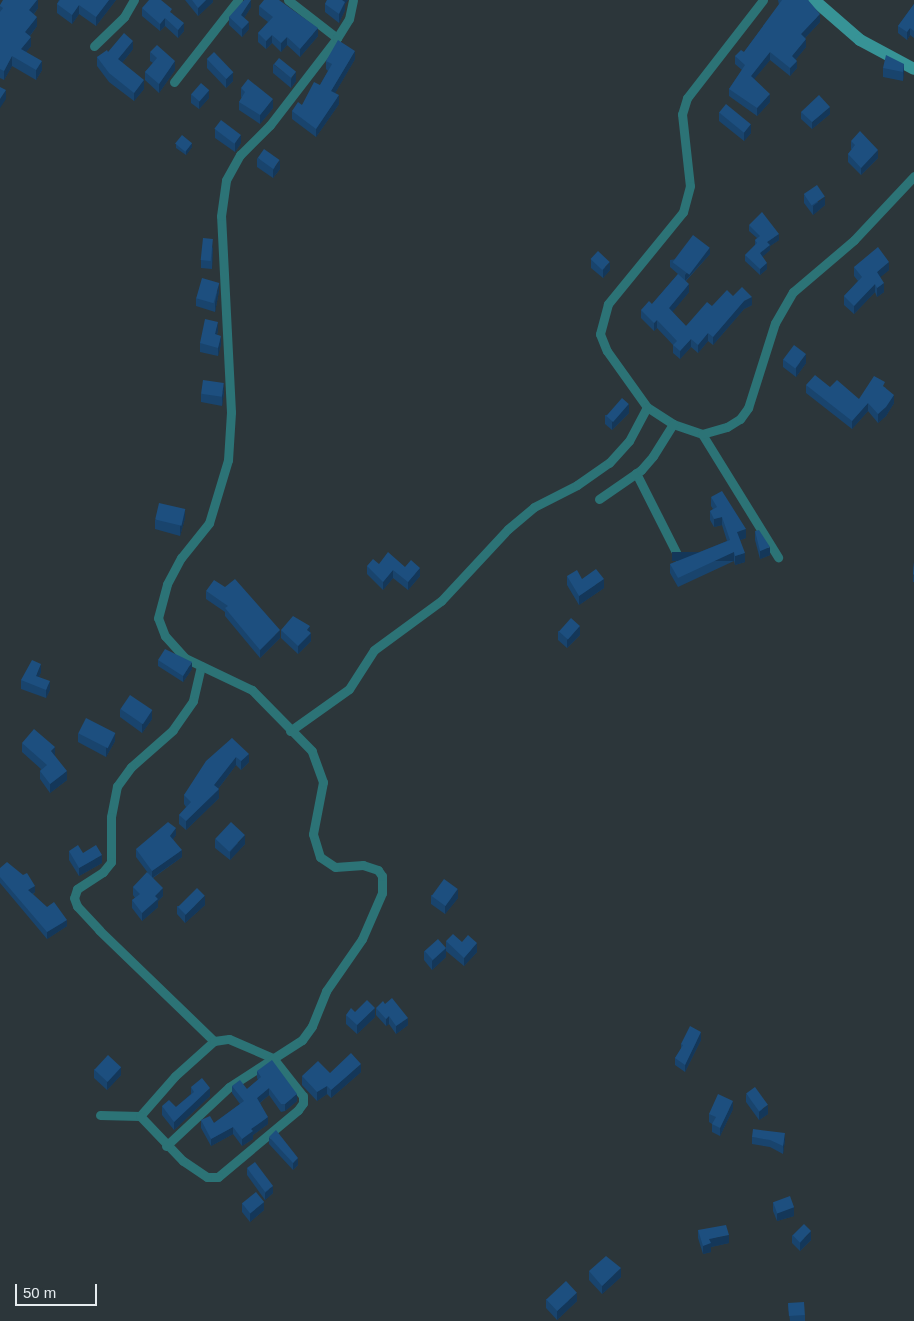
<!DOCTYPE html>
<html>
<head>
<meta charset="utf-8">
<style>
  body { margin:0 }
  #map { position:relative; width:914px; height:1321px; overflow:hidden; background:#2c363a; font-family:Arial,sans-serif }
  div>[style] { position:absolute }
  .street>* { height:9px; margin:-4.5px; padding:0 4.5px; transform-origin:4.5px; border-radius:4.5px; background:#2c7376 }
  .secondary>* { height:12px; margin:-6px; padding:0 6px; transform-origin:6px; border-radius:6px; background:#379396 }
  .wall>* { inset:0; background:#19446d }
  .shaded-wall>* { inset:0; background:#143759; transform-origin:0 0 }
  .building>* { inset:0; background:#1d4f7f; transform-origin:0 0 }
  span { translate:-50% -50%; white-space:nowrap; text-align:center; line-height:1.15; -webkit-text-stroke:4.5px #2c363a; paint-order:stroke }
  .scale { position:absolute; left:15px; top:1284px; width:82px; height:22px; box-sizing:border-box; border:2px solid #e6ecef; border-top:0; padding-left:6px; font-size:15px; line-height:18px; white-space:nowrap; color:#e6ecef; -webkit-text-stroke:4px #2c363a; paint-order:stroke }
</style>
</head>
<body>
<div id="map">
  <div class="street">
    <i style="left:288px;top:0;width:62px;rotate:37.8deg"></i>
    <i style="left:763px;top:0;width:124px;rotate:127.8deg"></i>
    <i style="left:687px;top:98px;width:17px;rotate:107deg"></i>
    <i style="left:682px;top:114px;width:72px;rotate:83.7deg"></i>
    <i style="left:690px;top:186px;width:27px;rotate:105deg"></i>
    <i style="left:683px;top:212px;width:119px;rotate:129.2deg"></i>
    <i style="left:608px;top:304px;width:31px;rotate:105deg"></i>
    <i style="left:600px;top:334px;width:18px;rotate:68deg"></i>
    <i style="left:607px;top:351px;width:69px;rotate:54.5deg"></i>
    <i style="left:647px;top:407px;width:31px;rotate:33deg"></i>
    <i style="left:673px;top:424px;width:31px;rotate:19deg"></i>
    <i style="left:702px;top:434px;width:145px;rotate:58.3deg"></i>
    <i style="left:94px;top:46px;width:42px;rotate:-44deg"></i>
    <i style="left:124px;top:17px;width:20px;rotate:-60deg"></i>
    <i style="left:174px;top:82px;width:104px;rotate:-52deg"></i>
    <i style="left:702px;top:434px;width:26px;rotate:-16deg"></i>
    <i style="left:727px;top:427px;width:15px;rotate:-32deg"></i>
    <i style="left:740px;top:419px;width:14px;rotate:-54deg"></i>
    <i style="left:748px;top:408px;width:89px;rotate:-72.4deg"></i>
    <i style="left:775px;top:323px;width:36px;rotate:-60deg"></i>
    <i style="left:793px;top:292px;width:80px;rotate:-40.4deg"></i>
    <i style="left:854px;top:240px;width:88px;rotate:-46.8deg"></i>
    <i style="left:636px;top:473px;width:95px;rotate:63.2deg"></i>
    <i style="left:599px;top:499px;width:51px;rotate:-34.6deg"></i>
    <i style="left:641px;top:470px;width:18px;rotate:-49deg"></i>
    <i style="left:653px;top:456px;width:38px;rotate:-58deg"></i>
    <i style="left:201px;top:666px;width:36px;rotate:103deg"></i>
    <i style="left:193px;top:701px;width:35px;rotate:125deg"></i>
    <i style="left:173px;top:730px;width:56px;rotate:138.6deg"></i>
    <i style="left:131px;top:767px;width:24px;rotate:126deg"></i>
    <i style="left:117px;top:786px;width:32px;rotate:101deg"></i>
    <i style="left:111px;top:817px;width:45px;rotate:90deg"></i>
    <i style="left:111px;top:862px;width:13px;rotate:129deg"></i>
    <i style="left:103px;top:872px;width:31px;rotate:147deg"></i>
    <i style="left:77px;top:889px;width:9px;rotate:108deg"></i>
    <i style="left:74px;top:898px;width:9px;rotate:69deg"></i>
    <i style="left:77px;top:906px;width:33px;rotate:47deg"></i>
    <i style="left:99px;top:930px;width:160px;rotate:44deg"></i>
    <i style="left:290px;top:731px;width:72px;rotate:-35.4deg"></i>
    <i style="left:349px;top:689px;width:46px;rotate:-57.3deg"></i>
    <i style="left:374px;top:650px;width:83px;rotate:-36.2deg"></i>
    <i style="left:441px;top:601px;width:98px;rotate:-47.1deg"></i>
    <i style="left:508px;top:529px;width:34px;rotate:-40deg"></i>
    <i style="left:534px;top:507px;width:48px;rotate:-27.1deg"></i>
    <i style="left:577px;top:485px;width:39px;rotate:-35deg"></i>
    <i style="left:609px;top:463px;width:30px;rotate:-48deg"></i>
    <i style="left:629px;top:441px;width:38px;rotate:-62deg"></i>
    <i style="left:100px;top:1115px;width:40px;rotate:1.4deg"></i>
    <i style="left:140px;top:1116px;width:53px;rotate:-48.8deg"></i>
    <i style="left:175px;top:1076px;width:52px;rotate:-41.9deg"></i>
    <i style="left:214px;top:1041px;width:15px;rotate:-8deg"></i>
    <i style="left:229px;top:1039px;width:48px;rotate:23.4deg"></i>
    <i style="left:273px;top:1058px;width:48px;rotate:51.7deg"></i>
    <i style="left:303px;top:1096px;width:7px;rotate:90deg"></i>
    <i style="left:303px;top:1103px;width:9px;rotate:126deg"></i>
    <i style="left:298px;top:1110px;width:104px;rotate:140.1deg"></i>
    <i style="left:218px;top:1177px;width:11px;rotate:180deg"></i>
    <i style="left:207px;top:1177px;width:29px;rotate:-146deg"></i>
    <i style="left:183px;top:1161px;width:62px;rotate:-133.7deg"></i>
    <i style="left:166px;top:1146px;width:86px;rotate:-43.1deg"></i>
    <i style="left:229px;top:1087px;width:87px;rotate:-32.8deg"></i>
    <i style="left:302px;top:1040px;width:17px;rotate:-54deg"></i>
    <i style="left:312px;top:1026px;width:38px;rotate:-68deg"></i>
    <i style="left:326px;top:991px;width:63px;rotate:-55.3deg"></i>
    <i style="left:362px;top:939px;width:50px;rotate:-66.5deg"></i>
    <i style="left:382px;top:893px;width:17px;rotate:-90deg"></i>
    <i style="left:382px;top:876px;width:7px;rotate:-124deg"></i>
    <i style="left:378px;top:870px;width:16px;rotate:-162deg"></i>
    <i style="left:363px;top:865px;width:28px;rotate:176deg"></i>
    <i style="left:335px;top:867px;width:18px;rotate:-146deg"></i>
    <i style="left:320px;top:857px;width:24px;rotate:-107deg"></i>
    <i style="left:313px;top:834px;width:53px;rotate:-79.1deg"></i>
    <i style="left:323px;top:782px;width:33px;rotate:-110deg"></i>
    <i style="left:312px;top:751px;width:86px;rotate:-134.5deg"></i>
    <i style="left:252px;top:690px;width:74px;rotate:-154.5deg"></i>
    <i style="left:185px;top:658px;width:30px;rotate:-132deg"></i>
    <i style="left:165px;top:636px;width:19px;rotate:-111deg"></i>
    <i style="left:158px;top:618px;width:35px;rotate:-75deg"></i>
    <i style="left:167px;top:584px;width:30px;rotate:-62deg"></i>
    <i style="left:181px;top:558px;width:45px;rotate:-51.3deg"></i>
    <i style="left:209px;top:523px;width:66px;rotate:-73.2deg"></i>
    <i style="left:228px;top:460px;width:48px;rotate:-86.4deg"></i>
    <i style="left:231px;top:412px;width:196px;rotate:-92.9deg"></i>
    <i style="left:221px;top:216px;width:36px;rotate:-82deg"></i>
    <i style="left:226px;top:180px;width:29px;rotate:-61deg"></i>
    <i style="left:240px;top:155px;width:42px;rotate:-45deg"></i>
    <i style="left:270px;top:125px;width:110px;rotate:-52.4deg"></i>
    <i style="left:337px;top:38px;width:22px;rotate:-58deg"></i>
    <i style="left:349px;top:19px;width:19px;rotate:-78deg"></i>
  </div>
  <div class="secondary">
    <i style="left:814px;top:0;width:61px;rotate:41deg"></i>
    <i style="left:860px;top:40px;width:61px;rotate:28.2deg"></i>
  </div>
  <div class="wall">
    <i style="clip-path:polygon(38px 0,38px 8px,34px 14px,37px 26px,30px 36px,31px 46px,26px 52px,42px 70px,36px 80px,12px 66px,4px 80px,0 78px,0 5px)"></i>
    <i style="clip-path:polygon(59px 0,116px 0,96px 26px,79px 14px,72px 24px,57px 13px,57px 4px)"></i>
    <i style="clip-path:polygon(185px 0,213px 0,213px 2px,198px 16px)"></i>
    <i style="clip-path:polygon(327px 0,348px 0,345px 4px,345px 10px,339px 23px,325px 12px,325px 4px)"></i>
    <i style="clip-path:polygon(778px 0,808px 0,820px 22px,805px 38px,806px 47px,796px 59px,797px 68px,790px 76px,770px 60px,754px 79px,770px 102px,757px 116px,729px 96px,729px 89px,742px 70px,735px 64px,735px 56px,744px 52px,779px 5px)"></i>
    <i style="clip-path:polygon(914px 4px,914px 38px,910px 35px,907px 40px,898px 33px,898px 26px)"></i>
    <i style="clip-path:polygon(259px 6px,318px 36px,300px 57px,287px 45px,281px 52px,272px 43px,266px 49px,258px 42px,258px 33px,268px 22px,259px 15px)"></i>
    <i style="clip-path:polygon(251px 7px,244px 18px,249px 29px,242px 37px,229px 25px,229px 17px)"></i>
    <i style="clip-path:polygon(142px 8px,172px 13px,184px 31px,178px 38px,165px 26px,160px 31px,142px 16px)"></i>
    <i style="clip-path:polygon(133px 49px,122px 63px,144px 89px,134px 101px,109px 82px,97px 66px,97px 57px,108px 52px)"></i>
    <i style="clip-path:polygon(150px 52px,175px 70px,159px 93px,145px 80px,145px 72px,153px 63px,150px 61px)"></i>
    <i style="clip-path:polygon(207px 59px,233px 81px,226px 88px,207px 68px)"></i>
    <i style="clip-path:polygon(355px 59px,335px 93px,339px 104px,316px 137px,292px 119px,292px 111px,302px 105px,320px 85px,328px 71px,326px 69px,326px 61px)"></i>
    <i style="clip-path:polygon(273px 64px,296px 81px,291px 88px,273px 73px)"></i>
    <i style="clip-path:polygon(904px 64px,904px 73px,903px 81px,883px 77px,883px 68px)"></i>
    <i style="clip-path:polygon(241px 88px,273px 108px,260px 124px,239px 110px,239px 102px,242px 98px,241px 97px)"></i>
    <i style="clip-path:polygon(191px 94px,209px 98px,199px 109px,191px 103px)"></i>
    <i style="clip-path:polygon(719px 112px,751px 133px,744px 141px,719px 121px)"></i>
    <i style="clip-path:polygon(801px 112px,830px 114px,812px 129px,801px 119px)"></i>
    <i style="clip-path:polygon(215px 129px,241px 143px,235px 152px,215px 138px)"></i>
    <i style="clip-path:polygon(851px 141px,878px 158px,861px 175px,848px 162px,848px 154px,852px 149px,851px 149px)"></i>
    <i style="clip-path:polygon(176px 144px,192px 147px,186px 155px,176px 148px)"></i>
    <i style="clip-path:polygon(257px 158px,280px 169px,273px 178px,257px 167px)"></i>
    <i style="clip-path:polygon(804px 195px,825px 205px,813px 215px,804px 203px)"></i>
    <i style="clip-path:polygon(749px 225px,779px 240px,770px 246px,770px 250px,762px 257px,767px 269px,760px 275px,745px 261px,745px 255px,755px 245px,755px 240px,757px 238px,749px 231px)"></i>
    <i style="clip-path:polygon(213px 247px,212px 269px,201px 268px,201px 260px)"></i>
    <i style="clip-path:polygon(710px 254px,686px 281px,689px 292px,672px 312px,686px 326px,712px 306px,733px 296px,752px 305px,744px 309px,713px 345px,708px 341px,698px 353px,691px 347px,680px 359px,673px 353px,673px 345px,657px 328px,654px 331px,641px 318px,641px 310px,652px 304px,678px 274px,670px 267px,670px 260px)"></i>
    <i style="clip-path:polygon(591px 259px,610px 270px,603px 278px,591px 268px)"></i>
    <i style="clip-path:polygon(854px 267px,889px 270px,880px 277px,884px 292px,877px 297px,875px 292px,854px 314px,844px 305px,844px 296px,858px 281px,854px 276px)"></i>
    <i style="clip-path:polygon(219px 291px,215px 312px,196px 306px,196px 298px)"></i>
    <i style="clip-path:polygon(218px 330px,217px 335px,221px 344px,218px 356px,200px 352px,200px 343px)"></i>
    <i style="clip-path:polygon(783px 359px,806px 363px,796px 377px,783px 367px)"></i>
    <i style="clip-path:polygon(806px 385px,830px 387px,859px 399px,885px 387px,894px 403px,886px 416px,878px 423px,868px 411px,852px 429px,806px 393px)"></i>
    <i style="clip-path:polygon(224px 392px,222px 406px,201px 402px,201px 394px)"></i>
    <i style="clip-path:polygon(629px 413px,612px 430px,605px 424px,605px 415px)"></i>
    <i style="clip-path:polygon(711px 497px,746px 538px,740px 540px,745px 562px,735px 565px,734px 561px,678px 587px,670px 573px,670px 564px,727px 541px,722px 525px,714px 527px,710px 520px,710px 511px,713px 509px,711px 506px)"></i>
    <i style="clip-path:polygon(185px 518px,180px 536px,155px 529px,155px 520px)"></i>
    <i style="clip-path:polygon(755px 531px,770px 555px,760px 559px,755px 540px)"></i>
    <i style="clip-path:polygon(914px 562px,914px 582px,913px 582px)"></i>
    <i style="clip-path:polygon(379px 564px,405px 567px,420px 576px,408px 590px,393px 578px,383px 590px,367px 574px,367px 566px)"></i>
    <i style="clip-path:polygon(567px 576px,582px 579px,604px 588px,579px 605px,567px 585px)"></i>
    <i style="clip-path:polygon(206px 591px,280px 638px,260px 658px,225px 616px,225px 612px,206px 599px)"></i>
    <i style="clip-path:polygon(281px 630px,310px 632px,311px 641px,298px 654px,281px 638px)"></i>
    <i style="clip-path:polygon(558px 631px,580px 635px,567px 648px,558px 640px)"></i>
    <i style="clip-path:polygon(158px 660px,192px 669px,183px 682px,158px 666px)"></i>
    <i style="clip-path:polygon(41px 672px,39px 677px,50px 690px,46px 698px,21px 689px,21px 680px)"></i>
    <i style="clip-path:polygon(120px 709px,152px 719px,142px 733px,120px 717px)"></i>
    <i style="clip-path:polygon(78px 733px,115px 741px,106px 757px,78px 742px)"></i>
    <i style="clip-path:polygon(232px 738px,249px 762px,241px 770px,236px 765px,218px 789px,219px 798px,186px 830px,179px 824px,179px 815px,186px 807px,184px 804px,184px 795px)"></i>
    <i style="clip-path:polygon(22px 743px,55px 756px,67px 780px,50px 793px,40px 779px,40px 771px,41px 769px,22px 752px)"></i>
    <i style="clip-path:polygon(176px 835px,173px 839px,182px 857px,153px 878px,163px 896px,158px 901px,158px 907px,142px 921px,132px 908px,132px 900px,135px 898px,133px 895px,133px 887px,148px 873px,136px 857px,136px 849px)"></i>
    <i style="clip-path:polygon(215px 839px,245px 844px,230px 860px,215px 848px)"></i>
    <i style="clip-path:polygon(69px 851px,83px 853px,102px 863px,79px 876px,69px 860px)"></i>
    <i style="clip-path:polygon(0 868px,35px 892px,33px 894px,67px 926px,47px 939px,0 883px)"></i>
    <i style="clip-path:polygon(431px 895px,458px 898px,445px 914px,431px 904px)"></i>
    <i style="clip-path:polygon(205px 905px,185px 923px,177px 914px,177px 906px)"></i>
    <i style="clip-path:polygon(446px 941px,462px 942px,477px 952px,464px 966px,446px 951px,446px 957px,432px 970px,424px 960px,424px 951px,446px 948px)"></i>
    <i style="clip-path:polygon(376px 1008px,408px 1025px,396px 1034px,389px 1024px,386px 1026px,376px 1015px)"></i>
    <i style="clip-path:polygon(355px 1012px,375px 1017px,357px 1034px,346px 1024px,346px 1015px)"></i>
    <i style="clip-path:polygon(701px 1040px,685px 1072px,675px 1065px,675px 1058px,681px 1049px,681px 1044px)"></i>
    <i style="clip-path:polygon(94px 1069px,121px 1075px,107px 1090px,94px 1078px)"></i>
    <i style="clip-path:polygon(257px 1071px,297px 1101px,285px 1111px,281px 1112px,269px 1095px,260px 1103px,268px 1124px,253px 1135px,253px 1139px,242px 1146px,233px 1134px,211px 1146px,201px 1128px,201px 1120px,214px 1123px,240px 1104px,232px 1093px,232px 1086px,247px 1089px,258px 1080px,257px 1078px)"></i>
    <i style="clip-path:polygon(361px 1072px,331px 1098px,327px 1094px,317px 1101px,302px 1085px,302px 1076px,330px 1073px)"></i>
    <i style="clip-path:polygon(191px 1087px,210px 1096px,174px 1130px,162px 1115px,162px 1106px,176px 1107px,191px 1094px)"></i>
    <i style="clip-path:polygon(746px 1094px,768px 1114px,759px 1120px,746px 1102px)"></i>
    <i style="clip-path:polygon(733px 1109px,720px 1136px,712px 1132px,712px 1124px,709px 1122px,709px 1114px)"></i>
    <i style="clip-path:polygon(269px 1137px,298px 1165px,293px 1170px,269px 1144px)"></i>
    <i style="clip-path:polygon(752px 1137px,785px 1140px,783px 1154px,770px 1147px,752px 1144px)"></i>
    <i style="clip-path:polygon(247px 1168px,273px 1193px,265px 1200px,247px 1175px)"></i>
    <i style="clip-path:polygon(773px 1202px,794px 1216px,777px 1221px,773px 1211px)"></i>
    <i style="clip-path:polygon(242px 1203px,264px 1210px,250px 1222px,242px 1212px)"></i>
    <i style="clip-path:polygon(698px 1230px,729px 1243px,711px 1247px,711px 1252px,703px 1254px,698px 1238px)"></i>
    <i style="clip-path:polygon(792px 1235px,811px 1240px,800px 1251px,792px 1243px)"></i>
    <i style="clip-path:polygon(589px 1271px,621px 1277px,602px 1294px,589px 1280px)"></i>
    <i style="clip-path:polygon(546px 1299px,577px 1301px,557px 1320px,546px 1308px)"></i>
    <i style="clip-path:polygon(788px 1304px,805px 1315px,805px 1321px,790px 1321px)"></i>
  </div>
  <div class="shaded-wall">
    <i style="clip-path:polygon(37px 0,38px 0,38px 8px,29px 20px,29px 10px)"></i>
    <i style="clip-path:polygon(109px 0,116px 0,96px 26px,96px 17px)"></i>
    <i style="clip-path:polygon(206px 0,213px 0,213px 2px,198px 16px,198px 8px)"></i>
    <i style="clip-path:polygon(251px 0,251px 7px,241px 23px,241px 15px)"></i>
    <i style="clip-path:polygon(342px 0,348px 0,345px 4px,345px 10px,339px 23px,339px 14px)"></i>
    <i style="clip-path:polygon(79px 5px,79px 14px,72px 24px,72px 15px)"></i>
    <i style="clip-path:polygon(820px 14px,820px 22px,801px 42px,801px 34px)"></i>
    <i style="clip-path:polygon(37px 17px,37px 26px,25px 42px,25px 32px)"></i>
    <i style="clip-path:polygon(165px 18px,165px 26px,160px 31px,160px 24px)"></i>
    <i style="clip-path:polygon(249px 22px,249px 29px,242px 37px,242px 29px)"></i>
    <i style="clip-path:polygon(184px 23px,184px 31px,178px 38px,178px 30px)"></i>
    <i style="clip-path:polygon(318px 28px,318px 36px,300px 57px,300px 49px)"></i>
    <i style="clip-path:polygon(910px 28px,910px 35px,907px 40px,907px 32px)"></i>
    <i style="clip-path:polygon(272px 35px,272px 43px,266px 49px,266px 41px)"></i>
    <i style="clip-path:polygon(31px 37px,31px 46px,21px 58px,21px 49px)"></i>
    <i style="clip-path:polygon(287px 37px,287px 45px,281px 52px,281px 43px)"></i>
    <i style="clip-path:polygon(806px 39px,806px 47px,792px 64px,792px 56px)"></i>
    <i style="clip-path:polygon(133px 41px,133px 49px,118px 68px,118px 59px)"></i>
    <i style="clip-path:polygon(355px 51px,355px 59px,331px 100px,331px 91px)"></i>
    <i style="clip-path:polygon(770px 52px,770px 60px,751px 83px,751px 76px)"></i>
    <i style="clip-path:polygon(12px 56px,12px 66px,4px 80px,4px 71px)"></i>
    <i style="clip-path:polygon(42px 61px,42px 70px,36px 80px,36px 70px)"></i>
    <i style="clip-path:polygon(175px 61px,175px 70px,159px 93px,159px 84px)"></i>
    <i style="clip-path:polygon(797px 61px,797px 68px,790px 76px,790px 68px)"></i>
    <i style="clip-path:polygon(904px 64px,904px 73px,903px 81px,903px 72px)"></i>
    <i style="clip-path:polygon(233px 72px,233px 81px,226px 88px,226px 79px)"></i>
    <i style="clip-path:polygon(296px 72px,296px 81px,291px 88px,291px 79px)"></i>
    <i style="clip-path:polygon(144px 80px,144px 89px,134px 101px,134px 93px)"></i>
    <i style="clip-path:polygon(6px 90px,6px 99px,0 108px,0 99px)"></i>
    <i style="clip-path:polygon(209px 90px,209px 98px,199px 109px,199px 101px)"></i>
    <i style="clip-path:polygon(770px 94px,770px 102px,757px 116px,757px 108px)"></i>
    <i style="clip-path:polygon(339px 95px,339px 104px,316px 137px,316px 129px)"></i>
    <i style="clip-path:polygon(273px 99px,273px 108px,260px 124px,260px 115px)"></i>
    <i style="clip-path:polygon(830px 107px,830px 114px,812px 129px,812px 122px)"></i>
    <i style="clip-path:polygon(751px 124px,751px 133px,744px 141px,744px 132px)"></i>
    <i style="clip-path:polygon(241px 135px,241px 143px,235px 152px,235px 143px)"></i>
    <i style="clip-path:polygon(192px 143px,192px 147px,186px 155px,186px 151px)"></i>
    <i style="clip-path:polygon(878px 150px,878px 158px,861px 175px,861px 168px)"></i>
    <i style="clip-path:polygon(280px 160px,280px 169px,273px 178px,273px 170px)"></i>
    <i style="clip-path:polygon(825px 197px,825px 205px,813px 215px,813px 206px)"></i>
    <i style="clip-path:polygon(779px 234px,779px 240px,770px 246px,770px 250px,760px 259px,760px 253px,767px 242px)"></i>
    <i style="clip-path:polygon(213px 239px,213px 247px,212px 269px,212px 261px)"></i>
    <i style="clip-path:polygon(710px 248px,710px 254px,685px 281px,685px 275px)"></i>
    <i style="clip-path:polygon(610px 262px,610px 270px,603px 278px,603px 270px)"></i>
    <i style="clip-path:polygon(889px 262px,889px 270px,877px 280px,877px 272px)"></i>
    <i style="clip-path:polygon(767px 263px,767px 269px,760px 275px,760px 269px)"></i>
    <i style="clip-path:polygon(219px 283px,219px 291px,215px 312px,215px 303px)"></i>
    <i style="clip-path:polygon(884px 283px,884px 292px,877px 297px,877px 288px)"></i>
    <i style="clip-path:polygon(689px 284px,689px 292px,669px 316px,669px 308px)"></i>
    <i style="clip-path:polygon(875px 284px,875px 292px,854px 314px,854px 306px)"></i>
    <i style="clip-path:polygon(752px 297px,752px 305px,744px 309px,713px 345px,713px 337px,744px 301px)"></i>
    <i style="clip-path:polygon(657px 320px,657px 328px,654px 331px,654px 323px)"></i>
    <i style="clip-path:polygon(218px 322px,218px 330px,215px 343px,215px 334px)"></i>
    <i style="clip-path:polygon(708px 333px,708px 341px,698px 353px,698px 345px)"></i>
    <i style="clip-path:polygon(221px 336px,221px 344px,218px 356px,218px 348px)"></i>
    <i style="clip-path:polygon(691px 339px,691px 347px,680px 359px,680px 351px)"></i>
    <i style="clip-path:polygon(806px 354px,806px 363px,796px 377px,796px 368px)"></i>
    <i style="clip-path:polygon(224px 383px,224px 392px,222px 406px,222px 397px)"></i>
    <i style="clip-path:polygon(894px 395px,894px 403px,886px 416px,878px 423px,878px 414px)"></i>
    <i style="clip-path:polygon(868px 403px,868px 411px,852px 429px,852px 421px)"></i>
    <i style="clip-path:polygon(629px 404px,629px 413px,612px 430px,612px 422px)"></i>
    <i style="clip-path:polygon(185px 509px,185px 518px,180px 536px,180px 527px)"></i>
    <i style="clip-path:polygon(722px 517px,722px 525px,714px 527px,714px 519px)"></i>
    <i style="clip-path:polygon(746px 529px,746px 538px,737px 541px,737px 532px)"></i>
    <i style="clip-path:polygon(770px 547px,770px 555px,760px 559px,760px 551px)"></i>
    <i style="left:734px;top:552px;width:9px;height:62px;rotate:90deg"></i>
    <i style="clip-path:polygon(745px 553px,745px 562px,735px 565px,735px 556px)"></i>
    <i style="clip-path:polygon(420px 568px,420px 576px,408px 590px,408px 582px)"></i>
    <i style="clip-path:polygon(393px 570px,393px 578px,383px 590px,383px 582px)"></i>
    <i style="clip-path:polygon(604px 579px,604px 588px,579px 605px,579px 596px)"></i>
    <i style="clip-path:polygon(310px 626px,310px 634px,311px 633px,311px 641px,298px 654px,298px 646px)"></i>
    <i style="clip-path:polygon(580px 626px,580px 635px,567px 648px,567px 640px)"></i>
    <i style="clip-path:polygon(280px 630px,280px 638px,260px 658px,260px 650px)"></i>
    <i style="clip-path:polygon(192px 662px,192px 669px,183px 682px,183px 676px)"></i>
    <i style="clip-path:polygon(41px 664px,41px 672px,36px 684px,36px 676px)"></i>
    <i style="clip-path:polygon(50px 681px,50px 690px,46px 698px,46px 690px)"></i>
    <i style="clip-path:polygon(152px 710px,152px 719px,142px 733px,142px 724px)"></i>
    <i style="clip-path:polygon(115px 733px,115px 741px,106px 757px,106px 748px)"></i>
    <i style="clip-path:polygon(55px 747px,55px 756px,51px 751px)"></i>
    <i style="clip-path:polygon(249px 754px,249px 762px,241px 770px,241px 761px)"></i>
    <i style="clip-path:polygon(236px 757px,236px 765px,214px 794px,214px 785px)"></i>
    <i style="clip-path:polygon(67px 771px,67px 780px,50px 793px,50px 784px)"></i>
    <i style="clip-path:polygon(219px 789px,219px 798px,186px 830px,186px 821px)"></i>
    <i style="clip-path:polygon(176px 828px,176px 835px,170px 843px,170px 836px)"></i>
    <i style="clip-path:polygon(245px 835px,245px 844px,230px 860px,230px 852px)"></i>
    <i style="clip-path:polygon(182px 850px,182px 857px,152px 878px,152px 871px)"></i>
    <i style="clip-path:polygon(102px 855px,102px 863px,79px 876px,79px 868px)"></i>
    <i style="clip-path:polygon(35px 886px,35px 892px,28px 896px,28px 890px)"></i>
    <i style="clip-path:polygon(163px 888px,163px 896px,158px 901px,158px 907px,142px 921px,142px 913px,155px 896px)"></i>
    <i style="clip-path:polygon(458px 889px,458px 898px,445px 914px,445px 906px)"></i>
    <i style="clip-path:polygon(205px 896px,205px 905px,185px 923px,185px 915px)"></i>
    <i style="clip-path:polygon(67px 920px,67px 926px,47px 939px,47px 932px)"></i>
    <i style="clip-path:polygon(477px 943px,477px 952px,464px 966px,464px 958px)"></i>
    <i style="clip-path:polygon(446px 948px,446px 957px,432px 970px,432px 961px)"></i>
    <i style="clip-path:polygon(375px 1008px,375px 1017px,357px 1034px,357px 1025px)"></i>
    <i style="clip-path:polygon(389px 1016px,389px 1024px,386px 1026px,386px 1019px)"></i>
    <i style="clip-path:polygon(408px 1018px,408px 1025px,396px 1034px,396px 1026px)"></i>
    <i style="clip-path:polygon(701px 1032px,701px 1040px,685px 1072px,685px 1065px)"></i>
    <i style="clip-path:polygon(361px 1064px,361px 1072px,331px 1098px,331px 1090px)"></i>
    <i style="clip-path:polygon(121px 1067px,121px 1075px,107px 1090px,107px 1081px)"></i>
    <i style="clip-path:polygon(327px 1086px,327px 1094px,317px 1101px,317px 1092px)"></i>
    <i style="clip-path:polygon(210px 1088px,210px 1096px,174px 1130px,174px 1122px)"></i>
    <i style="clip-path:polygon(269px 1088px,269px 1095px,257px 1105px,257px 1098px)"></i>
    <i style="clip-path:polygon(297px 1094px,297px 1101px,285px 1111px,285px 1104px)"></i>
    <i style="clip-path:polygon(733px 1101px,733px 1109px,720px 1136px,720px 1128px)"></i>
    <i style="clip-path:polygon(768px 1105px,768px 1114px,759px 1120px,759px 1112px)"></i>
    <i style="clip-path:polygon(268px 1117px,268px 1124px,253px 1135px,253px 1139px,242px 1146px,242px 1139px,251px 1129px)"></i>
    <i style="clip-path:polygon(233px 1127px,233px 1134px,211px 1146px,211px 1139px)"></i>
    <i style="clip-path:polygon(785px 1133px,785px 1140px,783px 1154px,783px 1146px)"></i>
    <i style="clip-path:polygon(298px 1158px,298px 1165px,293px 1170px,293px 1163px)"></i>
    <i style="clip-path:polygon(273px 1186px,273px 1193px,265px 1200px,265px 1193px)"></i>
    <i style="clip-path:polygon(264px 1202px,264px 1210px,250px 1222px,250px 1213px)"></i>
    <i style="clip-path:polygon(794px 1207px,794px 1216px,777px 1221px,777px 1213px)"></i>
    <i style="clip-path:polygon(811px 1231px,811px 1240px,800px 1251px,800px 1243px)"></i>
    <i style="clip-path:polygon(729px 1235px,729px 1243px,711px 1247px,711px 1252px,703px 1254px,703px 1246px,709px 1239px)"></i>
    <i style="clip-path:polygon(621px 1268px,621px 1277px,602px 1294px,602px 1286px)"></i>
    <i style="clip-path:polygon(577px 1293px,577px 1301px,557px 1320px,557px 1311px)"></i>
  </div>
  <div class="building">
    <i style="clip-path:polygon(3px 0,37px 0,29px 10px,37px 17px,25px 32px,31px 37px,21px 49px,42px 61px,36px 70px,12px 56px,4px 71px,0 69px,0 12px,3px 8px,0 6px,0 5px)"></i>
    <i style="clip-path:polygon(60px 0,109px 0,96px 17px,79px 5px,72px 15px,57px 4px)"></i>
    <i style="clip-path:polygon(149px 0,161px 0,172px 9px,170px 12px,184px 23px,178px 30px,165px 18px,160px 24px,142px 8px)"></i>
    <i style="clip-path:polygon(192px 0,206px 0,198px 8px)"></i>
    <i style="clip-path:polygon(244px 0,251px 0,241px 15px,249px 22px,242px 29px,229px 17px)"></i>
    <i style="clip-path:polygon(264px 0,279px 0,318px 28px,300px 49px,287px 37px,281px 43px,272px 35px,266px 41px,258px 33px,273px 17px,259px 6px)"></i>
    <i style="clip-path:polygon(327px 0,342px 0,345px 2px,339px 14px,325px 4px)"></i>
    <i style="clip-path:polygon(782px 0,808px 0,820px 14px,801px 34px,806px 39px,792px 56px,797px 61px,790px 68px,770px 52px,751px 76px,770px 94px,757px 108px,729px 89px,745px 65px,735px 56px,741px 50px,744px 52px)"></i>
    <i style="clip-path:polygon(914px 4px,914px 31px,910px 28px,907px 32px,898px 26px)"></i>
    <i style="clip-path:polygon(124px 33px,133px 41px,118px 59px,144px 80px,134px 93px,109px 73px,97px 57px,107px 50px,108px 52px)"></i>
    <i style="clip-path:polygon(338px 40px,355px 51px,331px 91px,339px 95px,316px 129px,292px 111px,298px 102px,302px 105px,314px 82px,320px 85px,332px 64px,326px 61px)"></i>
    <i style="clip-path:polygon(157px 45px,175px 61px,159px 84px,145px 72px,157px 58px,150px 52px)"></i>
    <i style="left:214px;top:52px;width:28px;height:10px;rotate:46deg"></i>
    <i style="clip-path:polygon(886px 55px,904px 64px,903px 72px,883px 68px)"></i>
    <i style="left:279px;top:58px;width:22px;height:8px;rotate:39deg"></i>
    <i style="clip-path:polygon(248px 79px,273px 99px,260px 115px,239px 102px,245px 92px,241px 88px)"></i>
    <i style="left:201px;top:83px;width:11px;height:15px;rotate:41deg"></i>
    <i style="clip-path:polygon(0 87px,6px 90px,0 99px)"></i>
    <i style="clip-path:polygon(819px 95px,830px 107px,812px 122px,801px 112px)"></i>
    <i style="left:726px;top:104px;width:32px;height:11px;rotate:39deg"></i>
    <i style="left:221px;top:120px;width:25px;height:11px;rotate:37deg"></i>
    <i style="clip-path:polygon(860px 131px,878px 150px,861px 168px,848px 154px,855px 145px,851px 141px)"></i>
    <i style="left:182px;top:135px;width:13px;height:11px;rotate:39deg"></i>
    <i style="left:264px;top:149px;width:19px;height:11px;rotate:35deg"></i>
    <i style="left:817px;top:185px;width:14px;height:16px;rotate:56deg"></i>
    <i style="clip-path:polygon(762px 212px,779px 234px,767px 242px,770px 245px,760px 253px,767px 263px,760px 269px,745px 255px,757px 243px,755px 240px,760px 236px,749px 225px)"></i>
    <i style="left:693px;top:235px;width:21px;height:34px;rotate:37deg"></i>
    <i style="left:203px;top:238px;width:10px;height:22px;rotate:6deg"></i>
    <i style="clip-path:polygon(878px 247px,889px 262px,877px 272px,884px 283px,877px 288px,875px 284px,854px 306px,844px 296px,862px 277px,854px 267px)"></i>
    <i style="left:598px;top:251px;width:16px;height:11px;rotate:43deg"></i>
    <i style="clip-path:polygon(678px 274px,689px 284px,669px 308px,686px 326px,707px 302px,712px 306px,727px 290px,733px 296px,742px 287px,752px 297px,744px 301px,713px 337px,708px 333px,698px 345px,691px 339px,680px 351px,673px 345px,677px 341px,657px 320px,654px 323px,641px 310px,649px 301px,652px 304px)"></i>
    <i style="left:202px;top:278px;width:18px;height:21px;rotate:16deg"></i>
    <i style="clip-path:polygon(205px 319px,218px 322px,215px 334px,221px 336px,218px 348px,200px 343px)"></i>
    <i style="left:794px;top:345px;width:15px;height:18px;rotate:37deg"></i>
    <i style="clip-path:polygon(815px 375px,830px 387px,837px 380px,859px 399px,874px 376px,885px 382px,883px 386px,894px 395px,886px 407px,878px 414px,868px 403px,852px 421px,806px 385px)"></i>
    <i style="left:203px;top:380px;width:21px;height:14px;rotate:8deg"></i>
    <i style="left:622px;top:398px;width:9px;height:24px;rotate:41deg"></i>
    <i style="clip-path:polygon(722px 491px,746px 529px,737px 532px,745px 553px,735px 556px,734px 552px,678px 578px,670px 564px,730px 540px,722px 517px,714px 519px,710px 511px,717px 507px,711px 497px)"></i>
    <i style="left:159px;top:503px;width:27px;height:17px;rotate:13deg"></i>
    <i style="clip-path:polygon(759px 530px,770px 547px,760px 551px,755px 531px)"></i>
    <i style="clip-path:polygon(388px 552px,405px 567px,411px 560px,420px 568px,408px 582px,393px 570px,383px 582px,367px 566px,373px 559px,379px 564px)"></i>
    <i style="clip-path:polygon(914px 562px,914px 575px,913px 574px)"></i>
    <i style="clip-path:polygon(596px 569px,604px 579px,579px 596px,567px 576px,577px 570px,582px 579px)"></i>
    <i style="clip-path:polygon(235px 579px,280px 630px,260px 650px,225px 608px,228px 606px,206px 591px,214px 580px,225px 587px)"></i>
    <i style="clip-path:polygon(293px 616px,310px 626px,307px 630px,311px 633px,298px 646px,281px 630px)"></i>
    <i style="left:571px;top:618px;width:12px;height:18px;rotate:42deg"></i>
    <i style="clip-path:polygon(165px 649px,192px 662px,183px 676px,158px 660px)"></i>
    <i style="clip-path:polygon(32px 660px,41px 664px,36px 676px,50px 681px,46px 690px,21px 680px)"></i>
    <i style="left:130px;top:695px;width:27px;height:17px;rotate:34deg"></i>
    <i style="left:86px;top:718px;width:33px;height:17px;rotate:27deg"></i>
    <i style="clip-path:polygon(34px 729px,55px 747px,51px 751px,67px 771px,50px 784px,40px 771px,47px 765px,22px 743px)"></i>
    <i style="clip-path:polygon(232px 738px,249px 754px,241px 761px,236px 757px,214px 785px,219px 789px,186px 821px,179px 815px,191px 802px,184px 795px,206px 761px)"></i>
    <i style="clip-path:polygon(168px 822px,176px 828px,170px 836px,182px 850px,152px 871px,136px 849px)"></i>
    <i style="left:231px;top:822px;width:19px;height:23px;rotate:43deg"></i>
    <i style="clip-path:polygon(78px 845px,83px 853px,96px 845px,102px 855px,79px 868px,69px 851px)"></i>
    <i style="clip-path:polygon(7px 862px,23px 875px,27px 873px,35px 886px,28px 890px,47px 907px,54px 902px,67px 920px,47px 932px,0 877px,0 868px)"></i>
    <i style="clip-path:polygon(147px 872px,163px 888px,155px 896px,158px 899px,142px 913px,132px 900px,140px 894px,133px 887px)"></i>
    <i style="left:444px;top:879px;width:17px;height:21px;rotate:36deg"></i>
    <i style="left:197px;top:888px;width:11px;height:27px;rotate:45deg"></i>
    <i style="clip-path:polygon(453px 934px,462px 942px,468px 935px,477px 943px,464px 958px,446px 941px)"></i>
    <i style="left:438px;top:939px;width:12px;height:18px;rotate:48deg"></i>
    <i style="clip-path:polygon(392px 998px,408px 1018px,396px 1026px,389px 1016px,386px 1019px,376px 1008px,383px 1001px,385px 1004px)"></i>
    <i style="clip-path:polygon(367px 1000px,375px 1008px,357px 1025px,346px 1015px,351px 1008px,355px 1012px)"></i>
    <i style="clip-path:polygon(690px 1026px,701px 1032px,685px 1065px,675px 1058px,683px 1045px,681px 1044px)"></i>
    <i style="clip-path:polygon(351px 1053px,361px 1064px,331px 1090px,327px 1086px,317px 1092px,302px 1076px,318px 1061px,330px 1073px)"></i>
    <i style="left:108px;top:1055px;width:18px;height:20px;rotate:43deg"></i>
    <i style="clip-path:polygon(272px 1060px,297px 1094px,285px 1104px,281px 1104px,269px 1088px,257px 1098px,268px 1117px,251px 1129px,253px 1131px,242px 1139px,233px 1127px,211px 1139px,201px 1120px,210px 1116px,214px 1123px,244px 1101px,232px 1086px,240px 1080px,247px 1089px,261px 1077px,257px 1071px)"></i>
    <i style="clip-path:polygon(202px 1078px,210px 1088px,174px 1122px,162px 1106px,169px 1100px,176px 1107px,194px 1092px,191px 1087px)"></i>
    <i style="left:755px;top:1087px;width:22px;height:11px;rotate:54deg"></i>
    <i style="clip-path:polygon(718px 1094px,733px 1101px,720px 1128px,712px 1124px,716px 1117px,709px 1114px)"></i>
    <i style="clip-path:polygon(753px 1129px,785px 1133px,783px 1146px,770px 1140px,752px 1137px)"></i>
    <i style="clip-path:polygon(276px 1130px,298px 1158px,293px 1163px,269px 1137px)"></i>
    <i style="left:255px;top:1162px;width:30px;height:10px;rotate:53deg"></i>
    <i style="left:256px;top:1192px;width:13px;height:18px;rotate:51deg"></i>
    <i style="left:790px;top:1196px;width:12px;height:18px;rotate:70deg"></i>
    <i style="left:804px;top:1224px;width:10px;height:16px;rotate:45deg"></i>
    <i style="clip-path:polygon(726px 1225px,729px 1235px,709px 1239px,711px 1243px,703px 1246px,698px 1230px)"></i>
    <i style="clip-path:polygon(606px 1256px,621px 1268px,602px 1286px,589px 1271px)"></i>
    <i style="left:566px;top:1281px;width:16px;height:27px;rotate:47deg"></i>
    <i style="left:804px;top:1302px;width:13px;height:16px;rotate:86deg"></i>
  </div>
  <div class="scale">50 m</div>
</div>
</body>
</html>
